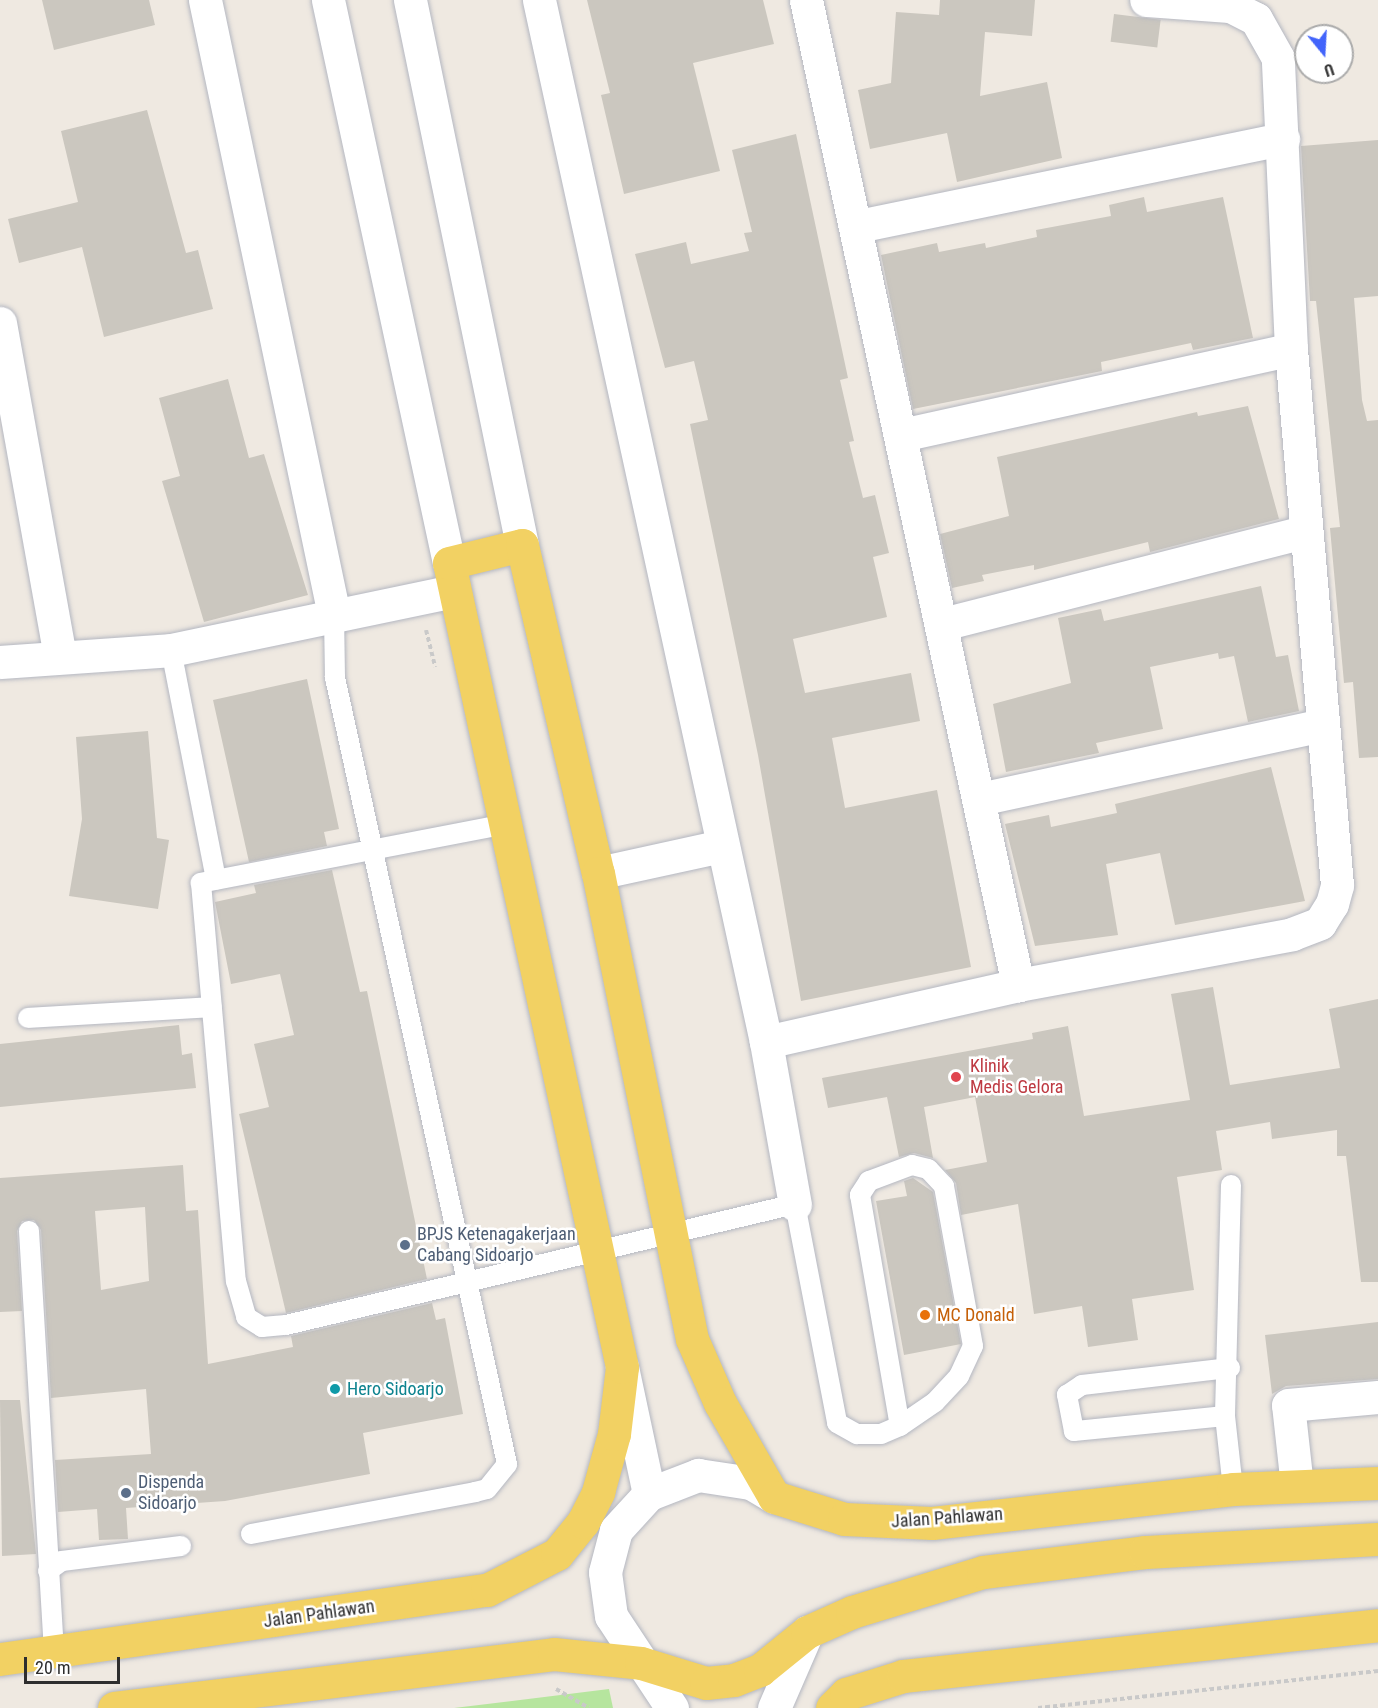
<!DOCTYPE html>
<html>
<head>
<meta charset="utf-8">
<style>
  body { margin:0 }
  #map { position:relative; width:1378px; height:1708px; overflow:hidden; background:#efe9e1; font-family:"Roboto Condensed",sans-serif }
  div>[style] { position:absolute }
  .green>* { inset:0; background:#b6e59e }
  .building>* { inset:0; background:#cbc7bf; transform-origin:0 0 }
  .path>* { height:4px; margin-top:-2px; transform-origin:0; background:repeating-linear-gradient(90deg,#c9c9c9 0 4.5px,transparent 0 7.5px) }
  .roads { filter:drop-shadow(0 0 2px #b4b7c1) drop-shadow(0 0 2px #b4b7c1) }
  .service>* { height:20px; margin:-10px; padding:0 10px; transform-origin:10px; border-radius:10px; background:#fff }
  .minor>* { height:33px; margin:-16.5px; padding:0 16.5px; transform-origin:16.5px; border-radius:16.5px; background:#fff }
  .secondary>* { height:33px; margin:-16.5px; padding:0 16.5px; transform-origin:16.5px; border-radius:16.5px; background:#fff }
  .primary>* { height:33px; margin:-16.5px; padding:0 16.5px; transform-origin:16.5px; border-radius:16.5px; background:#f2d163 }
  .dots>* { width:16px; height:16px; translate:-50% -50%; box-sizing:border-box; border:3px solid #fff; border-radius:50% }
  span { translate:-50% -50%; white-space:nowrap; text-align:center; line-height:1.15; -webkit-text-stroke:5px #fff; paint-order:stroke }
  .health-label { font-size:18px; color:#be3a42 }
  .left { translate:0 -50%; text-align:left }
  .service-label { font-size:18px; color:#4e5e75 }
  .food-label { font-size:18px; color:#c56008 }
  .culture-label { font-size:18px; color:#0d838f }
  .street-label { font-size:18px; color:#2e2e2e }
  .north { position:absolute; left:1294px; top:24px; width:60px; height:60px; box-sizing:border-box; background:#fff; border:2px solid #ababab; border-radius:50%; rotate:162deg; font-size:16px; font-weight:700; line-height:24px; text-align:center; color:#2e2e2e }
  .north::after { content:''; display:block; margin:auto; width:21px; height:27px; background:#4264fb; clip-path:polygon(50% 0,100% 100%,50% 72%,0 100%) }
  .scale { position:absolute; left:24px; top:1657px; width:96px; height:27px; box-sizing:border-box; border:3px solid #2e2e2e; border-top:0; padding-left:8px; font-size:18px; line-height:21px; white-space:nowrap; color:#2e2e2e; -webkit-text-stroke:4px #fff; paint-order:stroke }
</style>
</head>
<body>
<div id="map">
  <div class="green">
    <i style="clip-path:polygon(609px 1689px,613px 1708px,454px 1708px)"></i>
  </div>
  <div class="building">
    <i style="clip-path:polygon(42px 0,149px 0,155px 25px,54px 50px)"></i>
    <i style="clip-path:polygon(587px 0,763px 0,774px 44px,693px 63px,720px 171px,624px 194px,601px 95px,610px 93px)"></i>
    <i style="clip-path:polygon(940px 0,1035px 0,1032px 36px,985px 32px,980px 96px,1047px 82px,1062px 158px,957px 182px,947px 133px,870px 149px,858px 90px,891px 83px,896px 12px,939px 15px)"></i>
    <i style="left:1114px;top:14px;width:47px;height:28px;rotate:7deg"></i>
    <i style="clip-path:polygon(147px 110px,186px 253px,198px 250px,213px 309px,104px 337px,82px 247px,19px 263px,8px 219px,78px 202px,61px 131px)"></i>
    <i style="clip-path:polygon(796px 134px,848px 378px,840px 380px,854px 441px,849px 442px,863px 498px,875px 495px,889px 553px,873px 557px,887px 617px,793px 639px,805px 693px,911px 673px,920px 721px,832px 738px,845px 808px,937px 790px,971px 967px,801px 1001px,758px 755px,690px 424px,708px 420px,694px 361px,665px 368px,635px 254px,686px 242px,691px 264px,749px 251px,744px 233px,752px 232px,732px 150px)"></i>
    <i style="clip-path:polygon(1378px 140px,1378px 296px,1354px 298px,1362px 400px,1367px 421px,1378px 420px,1378px 757px,1359px 758px,1353px 682px,1344px 683px,1330px 528px,1340px 527px,1316px 301px,1310px 301px,1301px 146px)"></i>
    <i style="clip-path:polygon(1144px 197px,1147px 212px,1223px 197px,1253px 338px,1193px 350px,1191px 343px,1101px 362px,1102px 371px,913px 409px,881px 255px,937px 243px,939px 252px,985px 243px,986px 248px,1037px 237px,1036px 230px,1111px 216px,1109px 205px)"></i>
    <i style="clip-path:polygon(228px 379px,249px 458px,264px 454px,308px 595px,204px 622px,162px 481px,180px 476px,159px 398px)"></i>
    <i style="clip-path:polygon(1248px 406px,1279px 519px,1150px 552px,1148px 542px,1034px 570px,1034px 565px,982px 575px,984px 581px,952px 588px,940px 534px,1009px 516px,997px 457px,1197px 412px,1198px 416px)"></i>
    <i style="clip-path:polygon(1261px 586px,1276px 657px,1288px 655px,1299px 711px,1248px 722px,1234px 656px,1219px 659px,1218px 653px,1150px 667px,1163px 729px,1096px 743px,1099px 753px,1006px 772px,993px 704px,1071px 683px,1058px 618px,1101px 609px,1104px 621px)"></i>
    <i style="clip-path:polygon(307px 679px,339px 829px,324px 832px,327px 846px,249px 862px,213px 700px)"></i>
    <i style="clip-path:polygon(148px 731px,157px 838px,169px 840px,158px 909px,69px 896px,82px 819px,76px 737px)"></i>
    <i style="clip-path:polygon(1271px 767px,1305px 901px,1175px 925px,1160px 853px,1106px 864px,1118px 935px,1035px 946px,1005px 824px,1049px 815px,1051px 827px,1117px 813px,1115px 804px)"></i>
    <i style="clip-path:polygon(332px 870px,360px 992px,367px 991px,427px 1279px,286px 1313px,239px 1114px,269px 1107px,254px 1044px,294px 1035px,280px 974px,231px 984px,215px 902px,256px 893px,254px 885px)"></i>
    <i style="clip-path:polygon(1213px 987px,1230px 1085px,1340px 1068px,1329px 1009px,1378px 999px,1378px 1282px,1361px 1282px,1346px 1156px,1337px 1156px,1337px 1130px,1272px 1139px,1270px 1122px,1216px 1131px,1222px 1170px,1177px 1177px,1194px 1290px,1132px 1299px,1138px 1340px,1088px 1347px,1082px 1306px,1034px 1314px,1018px 1204px,961px 1215px,956px 1183px,945px 1170px,987px 1162px,975px 1097px,924px 1107px,933px 1158px,914px 1153px,899px 1157px,887px 1097px,828px 1108px,822px 1078px,1033px 1039px,1032px 1033px,1068px 1026px,1084px 1116px,1190px 1100px,1171px 994px)"></i>
    <i style="clip-path:polygon(179px 1025px,182px 1055px,192px 1053px,196px 1088px,0 1107px,0 1044px)"></i>
    <i style="clip-path:polygon(evenodd,183px 1165px,186px 1211px,198px 1210px,208px 1364px,293px 1347px,291px 1336px,432px 1303px,436px 1320px,445px 1318px,463px 1414px,363px 1433px,370px 1474px,225px 1501px,126px 1508px,128px 1539px,99px 1540px,97px 1509px,58px 1512px,55px 1460px,151px 1454px,146px 1389px,51px 1398px,41px 1230px,34px 1220px,22px 1221px,17px 1231px,22px 1311px,0 1312px,0 1178px,183px 1165px,145px 1207px,149px 1281px,101px 1290px,95px 1211px,145px 1207px)"></i>
    <i style="clip-path:polygon(913px 1178px,933px 1192px,961px 1344px,904px 1355px,876px 1201px,907px 1196px,904px 1181px)"></i>
    <i style="clip-path:polygon(1378px 1322px,1378px 1379px,1286px 1386px,1272px 1394px,1265px 1335px)"></i>
    <i style="clip-path:polygon(0 1400px,20px 1400px,36px 1554px,2px 1556px)"></i>
  </div>
  <div class="path">
    <i style="left:426px;top:630px;width:38px;rotate:76deg"></i>
    <i style="left:556px;top:1689px;width:38px;rotate:30deg"></i>
    <i style="left:1038px;top:1708px;width:342px;rotate:-6.2deg"></i>
  </div>
  <div class="roads">
    <div class="service">
      <i style="left:171px;top:650px;width:234px;rotate:78.9deg"></i>
      <i style="left:501px;top:825px;width:306px;rotate:169.1deg"></i>
      <i style="left:201px;top:883px;width:400px;rotate:85deg"></i>
      <i style="left:236px;top:1281px;width:37px;rotate:74deg"></i>
      <i style="left:246px;top:1317px;width:19px;rotate:32deg"></i>
      <i style="left:262px;top:1327px;width:24px;rotate:-5deg"></i>
      <i style="left:286px;top:1325px;width:523px;rotate:-13.37deg"></i>
      <i style="left:795px;top:1204px;width:223px;rotate:79.1deg"></i>
      <i style="left:837px;top:1423px;width:23px;rotate:29deg"></i>
      <i style="left:857px;top:1434px;width:24px"></i>
      <i style="left:881px;top:1434px;width:21px;rotate:-23deg"></i>
      <i style="left:900px;top:1426px;width:42px;rotate:-34.4deg"></i>
      <i style="left:935px;top:1402px;width:35px;rotate:-47deg"></i>
      <i style="left:959px;top:1376px;width:33px;rotate:-65deg"></i>
      <i style="left:973px;top:1346px;width:163px;rotate:-100.3deg"></i>
      <i style="left:944px;top:1186px;width:23px;rotate:-133deg"></i>
      <i style="left:928px;top:1169px;width:16px;rotate:-166deg"></i>
      <i style="left:912px;top:1165px;width:46px;rotate:159.6deg"></i>
      <i style="left:869px;top:1181px;width:17px;rotate:123deg"></i>
      <i style="left:860px;top:1195px;width:234px;rotate:80.2deg"></i>
      <i style="left:28px;top:1018px;width:184px;rotate:-3.4deg"></i>
      <i style="left:1231px;top:1185px;width:231px;rotate:91.5deg"></i>
      <i style="left:1225px;top:1416px;width:73px;rotate:83.7deg"></i>
      <i style="left:29px;top:1231px;width:422px;rotate:86.6deg"></i>
      <i style="left:1225px;top:1416px;width:152px;rotate:174.3deg"></i>
      <i style="left:1074px;top:1431px;width:37px;rotate:-101deg"></i>
      <i style="left:1067px;top:1395px;width:18px;rotate:-34deg"></i>
      <i style="left:1082px;top:1385px;width:149px;rotate:-6.6deg"></i>
      <i style="left:251px;top:1534px;width:228px;rotate:-10.6deg"></i>
      <i style="left:475px;top:1492px;width:12px;rotate:-14deg"></i>
      <i style="left:487px;top:1489px;width:32px;rotate:-51deg"></i>
      <i style="left:507px;top:1464px;width:805px;rotate:-102.34deg"></i>
      <i style="left:335px;top:678px;width:63px;rotate:-90.9deg"></i>
      <i style="left:48px;top:1571px;width:17px;rotate:-36deg"></i>
      <i style="left:62px;top:1561px;width:120px;rotate:-7.2deg"></i>
    </div>
    <div class="minor">
      <i style="left:205px;top:0;width:628px;rotate:78.15deg"></i>
      <i style="left:539px;top:0;width:1066px;rotate:77.71deg"></i>
      <i style="left:766px;top:1042px;width:165px;rotate:79.9deg"></i>
      <i style="left:806px;top:0;width:1008px;rotate:77.85deg"></i>
      <i style="left:858px;top:226px;width:434px;rotate:-11.6deg"></i>
      <i style="left:0;top:323px;width:337px;rotate:79.8deg"></i>
      <i style="left:901px;top:435px;width:399px;rotate:-12.4deg"></i>
      <i style="left:943px;top:624px;width:372px;rotate:-14.3deg"></i>
      <i style="left:0;top:662px;width:171px;rotate:-4deg"></i>
      <i style="left:171px;top:650px;width:288px;rotate:-11.8deg"></i>
      <i style="left:980px;top:799px;width:350px;rotate:-12.2deg"></i>
      <i style="left:598px;top:873px;width:127px;rotate:-12.3deg"></i>
      <i style="left:766px;top:1042px;width:258px;rotate:-12.7deg"></i>
      <i style="left:1018px;top:985px;width:279px;rotate:-10.5deg"></i>
      <i style="left:1292px;top:934px;width:30px;rotate:-21deg"></i>
      <i style="left:1320px;top:923px;width:22px;rotate:-58deg"></i>
      <i style="left:1332px;top:904px;width:20px;rotate:-75deg"></i>
      <i style="left:1337px;top:885px;width:538px;rotate:-94.91deg"></i>
      <i style="left:1291px;top:349px;width:291px;rotate:-92.6deg"></i>
      <i style="left:1278px;top:58px;width:45px;rotate:-119.4deg"></i>
      <i style="left:1256px;top:19px;width:29px;rotate:-153deg"></i>
      <i style="left:1230px;top:6px;width:84px;rotate:-175.9deg"></i>
      <i style="left:1297px;top:1486px;width:81px;rotate:-96.3deg"></i>
      <i style="left:1288px;top:1405px;width:90px;rotate:-5.1deg"></i>
    </div>
    <div class="secondary">
      <i style="left:328px;top:0;width:576px;rotate:77.87deg"></i>
      <i style="left:410px;top:0;width:556px;rotate:78.39deg"></i>
      <i style="left:622px;top:1367px;width:130px;rotate:78deg"></i>
      <i style="left:672px;top:1708px;width:110px;rotate:-123.5deg"></i>
      <i style="left:611px;top:1616px;width:44px;rotate:-97.8deg"></i>
      <i style="left:605px;top:1572px;width:43px;rotate:-75.3deg"></i>
      <i style="left:616px;top:1530px;width:49px;rotate:-47.5deg"></i>
      <i style="left:649px;top:1494px;width:53px;rotate:-21.2deg"></i>
      <i style="left:698px;top:1475px;width:54px;rotate:8.6deg"></i>
      <i style="left:751px;top:1483px;width:27px;rotate:31deg"></i>
      <i style="left:774px;top:1708px;width:83px;rotate:-66.5deg"></i>
    </div>
    <div class="primary">
      <i style="left:0;top:1659px;width:492px;rotate:-8.1deg"></i>
      <i style="left:487px;top:1590px;width:79px;rotate:-27.2deg"></i>
      <i style="left:557px;top:1554px;width:41px;rotate:-50.9deg"></i>
      <i style="left:583px;top:1522px;width:34px;rotate:-63deg"></i>
      <i style="left:598px;top:1492px;width:60px;rotate:-74.6deg"></i>
      <i style="left:614px;top:1434px;width:67px;rotate:-83.2deg"></i>
      <i style="left:622px;top:1367px;width:822px;rotate:-102.14deg"></i>
      <i style="left:449px;top:563px;width:75px;rotate:-13.9deg"></i>
      <i style="left:522px;top:545px;width:337px;rotate:77deg"></i>
      <i style="left:598px;top:873px;width:475px;rotate:78.6deg"></i>
      <i style="left:692px;top:1339px;width:70px;rotate:66.4deg"></i>
      <i style="left:720px;top:1403px;width:108px;rotate:60.1deg"></i>
      <i style="left:774px;top:1497px;width:73px;rotate:17.4deg"></i>
      <i style="left:844px;top:1519px;width:88px;rotate:2.6deg"></i>
      <i style="left:932px;top:1523px;width:303px;rotate:-6.4deg"></i>
      <i style="left:1233px;top:1489px;width:145px;rotate:-2.4deg"></i>
      <i style="left:114px;top:1708px;width:443px;rotate:-7deg"></i>
      <i style="left:554px;top:1654px;width:87px;rotate:5.9deg"></i>
      <i style="left:641px;top:1663px;width:68px;rotate:17.1deg"></i>
      <i style="left:706px;top:1683px;width:28px;rotate:-6deg"></i>
      <i style="left:734px;top:1680px;width:28px;rotate:-21deg"></i>
      <i style="left:760px;top:1670px;width:60px;rotate:-39deg"></i>
      <i style="left:807px;top:1632px;width:49px;rotate:-24deg"></i>
      <i style="left:852px;top:1612px;width:137px;rotate:-17deg"></i>
      <i style="left:983px;top:1572px;width:163px;rotate:-7deg"></i>
      <i style="left:1145px;top:1552px;width:233px;rotate:-3.2deg"></i>
      <i style="left:832px;top:1708px;width:20px;rotate:-45deg"></i>
      <i style="left:846px;top:1694px;width:60px;rotate:-17.5deg"></i>
      <i style="left:903px;top:1676px;width:478px;rotate:-6.1deg"></i>
    </div>
  </div>
  <div class="dots">
    <i style="left:956px;top:1077px;background:#e0444e"></i>
    <i style="left:405px;top:1245px;background:#5c6f8a"></i>
    <i style="left:925px;top:1315px;background:#e8710a"></i>
    <i style="left:335px;top:1389px;background:#0f9aa8"></i>
    <i style="left:126px;top:1493px;background:#5c6f8a"></i>
  </div>
  <div class="health-label">
    <span class="left" style="left:970px;top:1077px">Klinik<br>Medis Gelora</span>
  </div>
  <div class="service-label">
    <span class="left" style="left:417px;top:1245px">BPJS Ketenagakerjaan<br>Cabang Sidoarjo</span>
    <span class="left" style="left:138px;top:1493px">Dispenda<br>Sidoarjo</span>
  </div>
  <div class="food-label">
    <span class="left" style="left:937px;top:1315px">MC Donald</span>
  </div>
  <div class="culture-label">
    <span class="left" style="left:347px;top:1389px">Hero Sidoarjo</span>
  </div>
  <div class="street-label">
    <span style="left:947px;top:1518px;rotate:-4deg">Jalan Pahlawan</span>
    <span style="left:319px;top:1614px;rotate:-8deg">Jalan Pahlawan</span>
  </div>
  <div class="north">U</div>
  <div class="scale">20 m</div>
</div>
</body>
</html>
